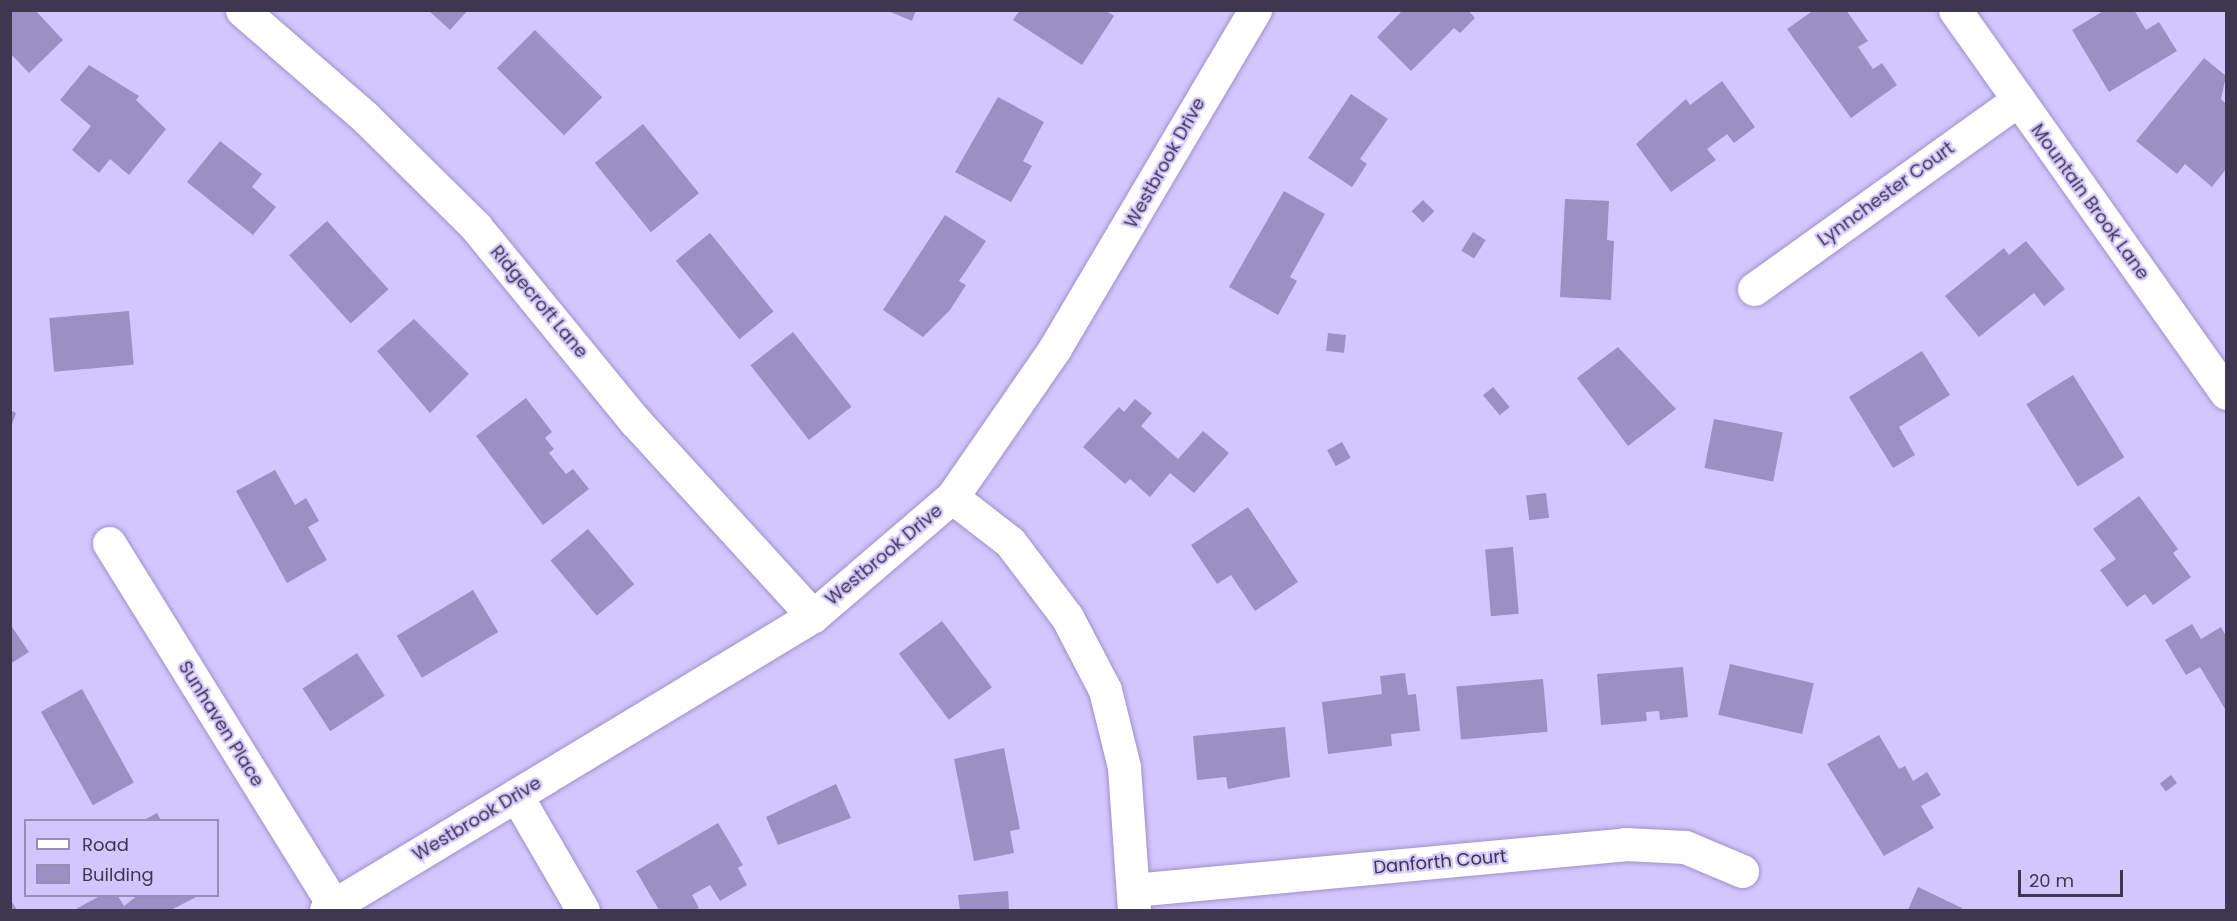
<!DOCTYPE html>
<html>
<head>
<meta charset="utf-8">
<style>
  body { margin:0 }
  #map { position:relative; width:2237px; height:921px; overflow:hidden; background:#d2c6fe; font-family:Poppins,sans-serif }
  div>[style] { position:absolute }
  .building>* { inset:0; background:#9b8fc4; transform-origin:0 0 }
  .roads { filter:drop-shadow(0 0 2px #9e92c8) drop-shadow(0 0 2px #9e92c8) }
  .minor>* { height:33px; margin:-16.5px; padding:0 16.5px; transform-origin:16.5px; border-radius:16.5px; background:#fff }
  span { translate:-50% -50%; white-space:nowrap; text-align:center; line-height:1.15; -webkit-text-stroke:4.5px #d2c6fe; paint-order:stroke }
  .street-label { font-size:18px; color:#3d384f }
  .frame { position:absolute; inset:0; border:12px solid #3d384f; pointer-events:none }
  .legend { position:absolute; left:24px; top:819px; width:195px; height:78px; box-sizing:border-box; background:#d2c6fe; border:2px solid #968db8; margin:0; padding:8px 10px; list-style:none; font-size:18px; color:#3d384f }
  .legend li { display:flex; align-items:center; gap:12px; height:30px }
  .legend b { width:30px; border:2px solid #968db8 }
  .scale { position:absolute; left:2018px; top:870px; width:105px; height:27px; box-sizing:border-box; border:3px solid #3d384f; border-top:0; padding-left:8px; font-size:18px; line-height:21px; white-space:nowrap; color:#3d384f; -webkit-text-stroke:4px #d2c6fe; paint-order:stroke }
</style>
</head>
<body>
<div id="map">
  <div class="building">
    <i style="clip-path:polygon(10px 10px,35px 10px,63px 40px,29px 73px,10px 53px)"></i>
    <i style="clip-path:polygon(428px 10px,468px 10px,450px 30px)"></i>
    <i style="clip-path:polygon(886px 10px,916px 10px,912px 21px)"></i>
    <i style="clip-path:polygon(1020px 10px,1105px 10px,1114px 16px,1082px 65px,1013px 20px)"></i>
    <i style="clip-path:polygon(1403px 10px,1468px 10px,1475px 18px,1460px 33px,1454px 28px,1411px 71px,1377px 37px)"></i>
    <i style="clip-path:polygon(1814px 10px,1846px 10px,1868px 41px,1858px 47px,1873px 69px,1882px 63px,1897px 85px,1851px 118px,1787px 29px)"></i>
    <i style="clip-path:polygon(2105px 10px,2134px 10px,2146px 30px,2159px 22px,2177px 51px,2109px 92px,2072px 30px)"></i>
    <i style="left:535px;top:30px;width:95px;height:54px;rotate:45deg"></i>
    <i style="clip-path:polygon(2204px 58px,2226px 76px,2221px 99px,2226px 104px,2226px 169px,2212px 187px,2185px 164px,2177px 174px,2136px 141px)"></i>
    <i style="clip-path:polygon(89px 65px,139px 96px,136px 100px,166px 129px,129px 175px,110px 159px,99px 173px,72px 150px,91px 126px,60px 100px)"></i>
    <i style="clip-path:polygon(1722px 81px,1755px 127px,1734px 143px,1727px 134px,1707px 149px,1716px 160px,1671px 192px,1636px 144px,1686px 99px,1690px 105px)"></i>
    <i style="clip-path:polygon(1351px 94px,1388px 119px,1360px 159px,1367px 164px,1352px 187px,1308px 158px)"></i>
    <i style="clip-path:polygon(998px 97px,1044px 122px,1023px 161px,1032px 166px,1011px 202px,955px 172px)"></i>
    <i style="left:643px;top:124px;width:89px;height:62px;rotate:51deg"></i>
    <i style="clip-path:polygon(220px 141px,262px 174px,252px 187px,276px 207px,253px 235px,187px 182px)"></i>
    <i style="clip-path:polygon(1284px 191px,1325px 214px,1290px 277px,1297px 281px,1278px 315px,1229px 287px)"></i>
    <i style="clip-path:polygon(1565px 199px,1609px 201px,1607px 240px,1614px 241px,1611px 300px,1560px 297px)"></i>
    <i style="left:1423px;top:200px;width:16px;height:16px;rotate:45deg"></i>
    <i style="clip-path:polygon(945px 215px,986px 241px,959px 281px,966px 285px,950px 310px,923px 337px,883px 310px)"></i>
    <i style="left:327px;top:221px;width:92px;height:51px;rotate:48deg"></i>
    <i style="left:1473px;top:232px;width:15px;height:22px;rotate:32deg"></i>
    <i style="left:710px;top:233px;width:101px;height:44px;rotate:51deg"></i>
    <i style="clip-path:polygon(2026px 241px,2065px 289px,2044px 306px,2034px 293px,1979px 337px,1945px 296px,2004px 248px,2009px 255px)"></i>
    <i style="left:129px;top:311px;width:54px;height:80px;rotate:85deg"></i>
    <i style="clip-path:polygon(414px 319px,469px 374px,430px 413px,377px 351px)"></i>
    <i style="left:793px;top:332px;width:95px;height:54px;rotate:52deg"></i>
    <i style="left:1328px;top:333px;width:18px;height:18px;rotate:6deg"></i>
    <i style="clip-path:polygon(1618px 347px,1676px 409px,1628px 446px,1577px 378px)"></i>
    <i style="clip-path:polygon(1922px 351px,1950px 395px,1899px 427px,1915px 455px,1893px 468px,1849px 397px)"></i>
    <i style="left:2073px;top:375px;width:97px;height:55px;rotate:58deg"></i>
    <i style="left:1493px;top:387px;width:26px;height:13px;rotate:50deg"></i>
    <i style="clip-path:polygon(526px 398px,552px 432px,545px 438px,554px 449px,549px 453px,566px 474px,573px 469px,589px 489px,543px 525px,476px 436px)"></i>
    <i style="clip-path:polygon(1135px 399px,1152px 413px,1141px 426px,1178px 459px,1203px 431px,1229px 453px,1194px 493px,1170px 473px,1150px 497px,1130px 479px,1125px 484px,1083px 447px,1119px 407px,1124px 412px)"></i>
    <i style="clip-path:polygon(10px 410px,16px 413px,11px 427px,10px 427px)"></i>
    <i style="left:1714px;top:419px;width:70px;height:50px;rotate:11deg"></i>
    <i style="left:1342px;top:442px;width:18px;height:17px;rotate:61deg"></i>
    <i style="clip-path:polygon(275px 470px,295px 505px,306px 498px,319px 521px,308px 527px,327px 560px,287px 583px,236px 491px)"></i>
    <i style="left:1546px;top:493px;width:25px;height:20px;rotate:83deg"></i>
    <i style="clip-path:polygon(2139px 496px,2178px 549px,2173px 553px,2191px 577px,2153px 605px,2145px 594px,2127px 607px,2100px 570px,2116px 559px,2093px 529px)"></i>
    <i style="clip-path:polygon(1248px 507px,1298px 582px,1255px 611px,1231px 575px,1217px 584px,1191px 545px)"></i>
    <i style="left:588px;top:529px;width:72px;height:49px;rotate:50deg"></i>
    <i style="left:1513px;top:547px;width:67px;height:28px;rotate:85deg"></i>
    <i style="left:473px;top:590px;width:49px;height:89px;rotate:59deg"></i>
    <i style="left:942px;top:621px;width:83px;height:54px;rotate:53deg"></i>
    <i style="clip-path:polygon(10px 624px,29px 652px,10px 664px)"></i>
    <i style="clip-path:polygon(2192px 624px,2201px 639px,2221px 627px,2226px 636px,2225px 709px,2200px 667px,2186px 675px,2165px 640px)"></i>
    <i style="left:357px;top:653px;width:51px;height:65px;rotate:57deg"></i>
    <i style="left:1730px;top:664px;width:86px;height:52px;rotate:13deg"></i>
    <i style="clip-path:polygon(1683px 667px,1688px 717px,1660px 720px,1659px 711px,1646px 712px,1647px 721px,1601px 725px,1597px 674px)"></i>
    <i style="clip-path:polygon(1405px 673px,1408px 695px,1416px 694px,1420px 731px,1391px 734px,1392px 746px,1328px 754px,1322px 702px,1382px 694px,1380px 676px)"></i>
    <i style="left:1543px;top:679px;width:53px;height:87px;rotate:85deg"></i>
    <i style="left:82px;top:689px;width:107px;height:47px;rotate:61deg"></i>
    <i style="clip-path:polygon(1285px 727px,1290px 777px,1228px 789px,1226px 777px,1197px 780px,1193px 736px)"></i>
    <i style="clip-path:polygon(1879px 735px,1899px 769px,1905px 766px,1913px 781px,1927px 772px,1941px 795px,1921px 806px,1934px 828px,1884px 856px,1827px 764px)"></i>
    <i style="clip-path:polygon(1004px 748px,1020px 829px,1010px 831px,1014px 853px,974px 861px,954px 759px)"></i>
    <i style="left:2171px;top:775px;width:10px;height:14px;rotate:53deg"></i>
    <i style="clip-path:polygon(836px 784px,851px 818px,778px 845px,766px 817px)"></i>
    <i style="clip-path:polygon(157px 813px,161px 820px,144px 820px)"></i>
    <i style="clip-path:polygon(718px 823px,743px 865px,738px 868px,747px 885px,720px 901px,710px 885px,692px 895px,699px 908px,694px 910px,659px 910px,636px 871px)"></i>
    <i style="clip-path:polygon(1918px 887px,1962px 908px,1961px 910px,1908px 910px)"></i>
    <i style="clip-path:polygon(1008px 891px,1009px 910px,960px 910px,958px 895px)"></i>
    <i style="clip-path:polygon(100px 896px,118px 896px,124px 906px,137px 896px,198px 896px,171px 910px,74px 910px)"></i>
    <i style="clip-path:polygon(12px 902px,17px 910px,10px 910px)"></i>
  </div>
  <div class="roads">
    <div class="minor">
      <i style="left:242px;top:10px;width:163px;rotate:41deg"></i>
      <i style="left:365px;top:117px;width:156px;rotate:44.7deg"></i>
      <i style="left:476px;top:227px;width:251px;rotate:50.7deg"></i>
      <i style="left:635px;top:421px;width:264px;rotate:47.6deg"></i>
      <i style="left:1955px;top:10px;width:469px;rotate:54.7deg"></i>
      <i style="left:1754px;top:289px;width:325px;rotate:-35.6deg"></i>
      <i style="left:952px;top:497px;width:73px;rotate:37.8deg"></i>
      <i style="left:1010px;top:542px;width:94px;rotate:52.8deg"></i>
      <i style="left:1067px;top:617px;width:82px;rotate:62.5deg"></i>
      <i style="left:1105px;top:690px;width:79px;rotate:76.1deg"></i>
      <i style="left:1124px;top:767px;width:143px;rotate:86deg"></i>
      <i style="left:109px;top:543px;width:427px;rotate:58.2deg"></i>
      <i style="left:516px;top:795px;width:133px;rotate:59.8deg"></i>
      <i style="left:1133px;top:890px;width:494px;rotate:-5.3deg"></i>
      <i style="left:1625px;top:844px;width:60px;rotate:2.9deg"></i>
      <i style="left:1685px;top:847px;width:62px;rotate:22.8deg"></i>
      <i style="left:326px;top:910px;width:569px;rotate:-31.12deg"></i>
      <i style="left:813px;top:616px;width:183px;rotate:-40.6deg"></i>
      <i style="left:952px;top:497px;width:181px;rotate:-55.3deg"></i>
      <i style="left:1055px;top:348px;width:393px;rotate:-59.4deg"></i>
    </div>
  </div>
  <div class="street-label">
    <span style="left:1165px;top:163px;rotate:-61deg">Westbrook Drive</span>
    <span style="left:1886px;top:194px;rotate:-36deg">Lynnchester Court</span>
    <span style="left:2090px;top:202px;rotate:54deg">Mountain Brook Lane</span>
    <span style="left:539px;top:302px;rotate:50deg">Ridgecroft Lane</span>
    <span style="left:884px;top:555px;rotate:-40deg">Westbrook Drive</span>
    <span style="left:221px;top:724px;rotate:58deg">Sunhaven Place</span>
    <span style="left:477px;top:819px;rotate:-31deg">Westbrook Drive</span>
    <span style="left:1440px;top:862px;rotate:-5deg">Danforth Court</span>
  </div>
  <div class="frame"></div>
  <ul class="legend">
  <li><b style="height:8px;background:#fff"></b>Road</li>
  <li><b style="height:16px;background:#9b8fc4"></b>Building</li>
  </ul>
  <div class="scale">20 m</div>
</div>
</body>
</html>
